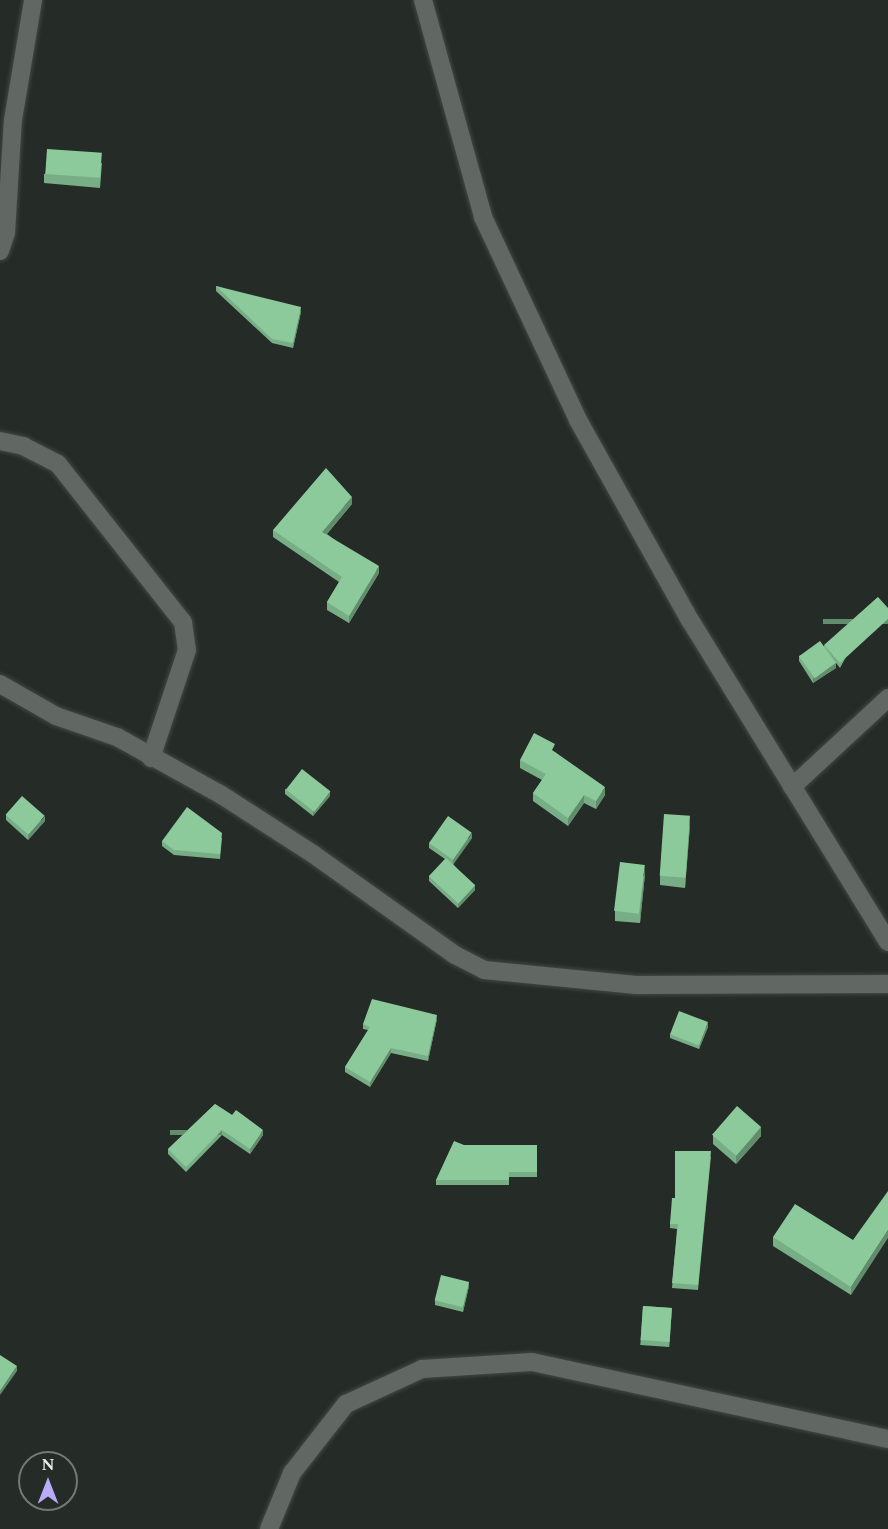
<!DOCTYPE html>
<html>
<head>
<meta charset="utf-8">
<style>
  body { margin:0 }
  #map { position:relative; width:888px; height:1529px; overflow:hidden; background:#252b26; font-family:Spectral,serif }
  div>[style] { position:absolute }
  .roads { filter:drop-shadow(0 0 2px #434844) drop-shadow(0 0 2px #434844) }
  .minor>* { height:18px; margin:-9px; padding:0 9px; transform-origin:9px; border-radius:9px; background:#616762 }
  .wall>* { inset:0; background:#78ae85; transform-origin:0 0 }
  .shaded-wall>* { inset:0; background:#628d6c; transform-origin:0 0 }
  .building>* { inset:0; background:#8cca9b; transform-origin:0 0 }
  span { translate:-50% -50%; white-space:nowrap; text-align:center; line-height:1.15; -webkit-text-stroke:6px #252b26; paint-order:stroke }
  .north { position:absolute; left:18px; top:1451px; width:60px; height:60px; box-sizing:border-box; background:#252b26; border:2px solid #737974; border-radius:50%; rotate:0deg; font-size:16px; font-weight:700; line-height:24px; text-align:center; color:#e9edea }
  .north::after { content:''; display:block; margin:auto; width:21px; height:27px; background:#b9abf7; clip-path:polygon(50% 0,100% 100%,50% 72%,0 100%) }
</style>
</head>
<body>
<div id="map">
  <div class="roads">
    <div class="minor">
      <i style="left:423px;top:0;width:225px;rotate:74.5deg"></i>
      <i style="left:483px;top:217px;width:224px;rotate:64.9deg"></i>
      <i style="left:578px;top:420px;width:229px;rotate:60.8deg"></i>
      <i style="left:690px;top:620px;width:378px;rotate:58.4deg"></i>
      <i style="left:0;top:251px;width:19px;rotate:-72deg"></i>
      <i style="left:6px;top:233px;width:113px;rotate:-86.5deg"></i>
      <i style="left:13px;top:120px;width:122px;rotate:-80.5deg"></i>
      <i style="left:0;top:441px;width:24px;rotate:12deg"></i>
      <i style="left:23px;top:446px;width:39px;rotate:27deg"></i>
      <i style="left:58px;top:464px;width:201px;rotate:51.7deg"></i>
      <i style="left:183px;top:622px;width:28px;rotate:82deg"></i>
      <i style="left:187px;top:650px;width:114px;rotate:108.4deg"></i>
      <i style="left:0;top:684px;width:64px;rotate:29.7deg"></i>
      <i style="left:56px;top:716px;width:65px;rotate:19deg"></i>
      <i style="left:117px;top:737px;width:118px;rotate:29deg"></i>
      <i style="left:220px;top:794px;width:111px;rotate:32.8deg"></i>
      <i style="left:313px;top:854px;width:174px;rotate:35.4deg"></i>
      <i style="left:455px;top:955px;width:33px;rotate:27deg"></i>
      <i style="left:484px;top:970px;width:153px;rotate:5.6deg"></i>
      <i style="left:636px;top:985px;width:252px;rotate:-0.2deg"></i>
      <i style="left:792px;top:787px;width:131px;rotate:-42.8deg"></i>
      <i style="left:269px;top:1529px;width:61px;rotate:-67.7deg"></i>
      <i style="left:292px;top:1473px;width:88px;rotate:-52deg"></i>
      <i style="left:346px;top:1404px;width:84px;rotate:-24.7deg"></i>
      <i style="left:422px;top:1369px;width:110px;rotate:-3.6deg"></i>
      <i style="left:532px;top:1362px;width:364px;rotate:12.2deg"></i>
    </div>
  </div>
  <div class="wall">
    <i style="clip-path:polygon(102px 163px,100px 188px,44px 183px,44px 174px)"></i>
    <i style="clip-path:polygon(216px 286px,301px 312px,293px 348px,272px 343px,216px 291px)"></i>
    <i style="clip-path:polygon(352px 504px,327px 534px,379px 573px,349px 623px,327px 610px,327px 602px,339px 582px,273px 537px,273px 530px)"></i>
    <i style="clip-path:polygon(878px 597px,840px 668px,836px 663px,836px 668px,813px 683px,799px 661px,799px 656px,824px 646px)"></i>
    <i style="clip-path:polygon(555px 752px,605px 795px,596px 809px,584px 803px,568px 826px,533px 801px,533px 793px,542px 780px,520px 768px,520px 760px)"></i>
    <i style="clip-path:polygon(285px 789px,330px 796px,313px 816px,285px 794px)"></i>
    <i style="clip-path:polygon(6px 815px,45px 821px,28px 840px,6px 820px)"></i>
    <i style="clip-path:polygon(690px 825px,685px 888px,660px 885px,660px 876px)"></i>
    <i style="clip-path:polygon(222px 838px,220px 859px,174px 855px,162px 846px,162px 841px)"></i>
    <i style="clip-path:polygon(472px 838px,453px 864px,475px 890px,458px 908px,429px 881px,429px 876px,445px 859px,429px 848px,429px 843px)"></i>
    <i style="clip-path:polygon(645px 874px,640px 923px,615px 921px,615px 911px)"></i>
    <i style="clip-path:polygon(437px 1019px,428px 1061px,391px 1053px,370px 1087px,345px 1072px,345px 1067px,368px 1030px,363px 1029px,363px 1024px)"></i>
    <i style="clip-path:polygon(708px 1027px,699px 1049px,670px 1038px,670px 1034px)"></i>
    <i style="clip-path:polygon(215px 1104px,263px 1135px,250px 1154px,222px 1135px,186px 1172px,168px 1154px,168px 1149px)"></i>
    <i style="clip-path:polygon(713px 1135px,761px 1136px,736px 1164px,713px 1144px)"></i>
    <i style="clip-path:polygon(464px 1145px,537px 1145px,537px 1177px,509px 1177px,509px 1185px,436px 1185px,436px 1180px)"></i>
    <i style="clip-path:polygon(711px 1156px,698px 1290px,672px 1288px,677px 1229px,670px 1228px,670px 1224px,675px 1198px)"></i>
    <i style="clip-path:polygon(773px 1237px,853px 1240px,851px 1295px,773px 1246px)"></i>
    <i style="clip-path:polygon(469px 1286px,463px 1312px,435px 1305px,435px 1300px)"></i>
    <i style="left:643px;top:1306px;width:29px;height:39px;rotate:4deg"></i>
  </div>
  <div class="shaded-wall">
    <i style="clip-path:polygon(301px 307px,301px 312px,293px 348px,293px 343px)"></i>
    <i style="clip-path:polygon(352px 497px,352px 504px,322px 539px,322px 532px)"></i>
    <i style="clip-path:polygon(379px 566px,379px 573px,349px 623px,349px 616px)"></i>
    <i style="left:888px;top:619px;width:5px;height:65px;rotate:90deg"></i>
    <i style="clip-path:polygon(836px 663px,836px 668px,813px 683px,813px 678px)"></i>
    <i style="clip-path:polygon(605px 787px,605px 795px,596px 809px,596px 801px)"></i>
    <i style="clip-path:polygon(330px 791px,330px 796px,313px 816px,313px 812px)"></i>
    <i style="clip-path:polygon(584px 795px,584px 803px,568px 826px,568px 818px)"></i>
    <i style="clip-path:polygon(45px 816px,45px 821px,28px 840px,28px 835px)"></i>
    <i style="clip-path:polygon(690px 816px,690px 825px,685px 888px,685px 878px)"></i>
    <i style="clip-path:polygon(472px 833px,472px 838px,453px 865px,453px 860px)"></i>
    <i style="clip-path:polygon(645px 865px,645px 874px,640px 923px,640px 913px)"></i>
    <i style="clip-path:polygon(475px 885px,475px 890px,458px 908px,458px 904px)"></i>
    <i style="clip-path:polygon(437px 1015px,437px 1019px,428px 1061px,428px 1056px)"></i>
    <i style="clip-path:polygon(708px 1022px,708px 1027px,699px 1049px,699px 1044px)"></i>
    <i style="clip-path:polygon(391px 1048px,391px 1053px,370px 1087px,370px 1082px)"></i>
    <i style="clip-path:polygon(761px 1127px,761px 1136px,736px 1164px,736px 1155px)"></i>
    <i style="left:222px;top:1130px;width:5px;height:52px;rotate:90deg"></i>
    <i style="clip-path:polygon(263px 1130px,263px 1135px,250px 1154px,250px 1149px)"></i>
    <i style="clip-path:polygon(888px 1230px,888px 1238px,851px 1295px,851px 1287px)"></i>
    <i style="clip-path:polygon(469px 1282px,469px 1286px,463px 1312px,463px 1307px)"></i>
    <i style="clip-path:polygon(17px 1366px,17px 1371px,0 1395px,0 1391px)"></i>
  </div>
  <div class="building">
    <i style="left:47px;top:149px;width:55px;height:25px;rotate:4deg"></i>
    <i style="clip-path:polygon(216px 286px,301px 307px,293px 343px,272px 339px)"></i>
    <i style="clip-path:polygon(326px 468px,352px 497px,322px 532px,379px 566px,349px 616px,327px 602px,342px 577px,273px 530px)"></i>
    <i style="clip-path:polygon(878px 597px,888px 608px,888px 619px,840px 663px,824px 645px)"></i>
    <i style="left:820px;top:641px;width:27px;height:26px;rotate:54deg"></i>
    <i style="clip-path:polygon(534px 733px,555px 744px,552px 750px,605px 787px,596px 801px,584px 795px,568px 818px,533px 793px,546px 774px,520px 760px)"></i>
    <i style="left:302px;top:769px;width:36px;height:26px;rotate:38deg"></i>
    <i style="left:22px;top:796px;width:30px;height:25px;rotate:41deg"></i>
    <i style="clip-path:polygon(187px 807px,222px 833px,220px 854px,174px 850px,162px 841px)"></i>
    <i style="left:664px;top:814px;width:26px;height:62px;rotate:4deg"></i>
    <i style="left:448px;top:816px;width:29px;height:33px;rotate:35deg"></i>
    <i style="left:446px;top:858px;width:40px;height:25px;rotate:43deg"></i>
    <i style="left:620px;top:862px;width:25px;height:49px;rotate:7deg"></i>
    <i style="clip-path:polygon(372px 999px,437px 1015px,428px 1056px,391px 1048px,370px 1082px,345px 1067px,370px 1027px,363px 1024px)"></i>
    <i style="left:679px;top:1011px;width:31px;height:25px;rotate:21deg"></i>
    <i style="clip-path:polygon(215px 1104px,232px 1115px,236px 1110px,263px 1130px,250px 1149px,222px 1130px,186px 1167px,168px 1149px)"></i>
    <i style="left:737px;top:1106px;width:32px;height:38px;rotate:41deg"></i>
    <i style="clip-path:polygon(454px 1141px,464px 1145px,537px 1145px,537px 1172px,509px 1172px,509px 1180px,436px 1180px)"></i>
    <i style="clip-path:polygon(675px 1151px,711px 1151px,698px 1285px,672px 1283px,678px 1224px,670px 1224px,672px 1198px,675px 1198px)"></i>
    <i style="clip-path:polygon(888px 1191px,888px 1230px,851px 1287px,773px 1237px,795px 1204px,853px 1240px)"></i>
    <i style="left:441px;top:1275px;width:29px;height:26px;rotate:14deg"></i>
    <i style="left:643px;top:1306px;width:29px;height:34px;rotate:4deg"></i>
    <i style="clip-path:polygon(0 1355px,17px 1366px,0 1391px)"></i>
  </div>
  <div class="north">N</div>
</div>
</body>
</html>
